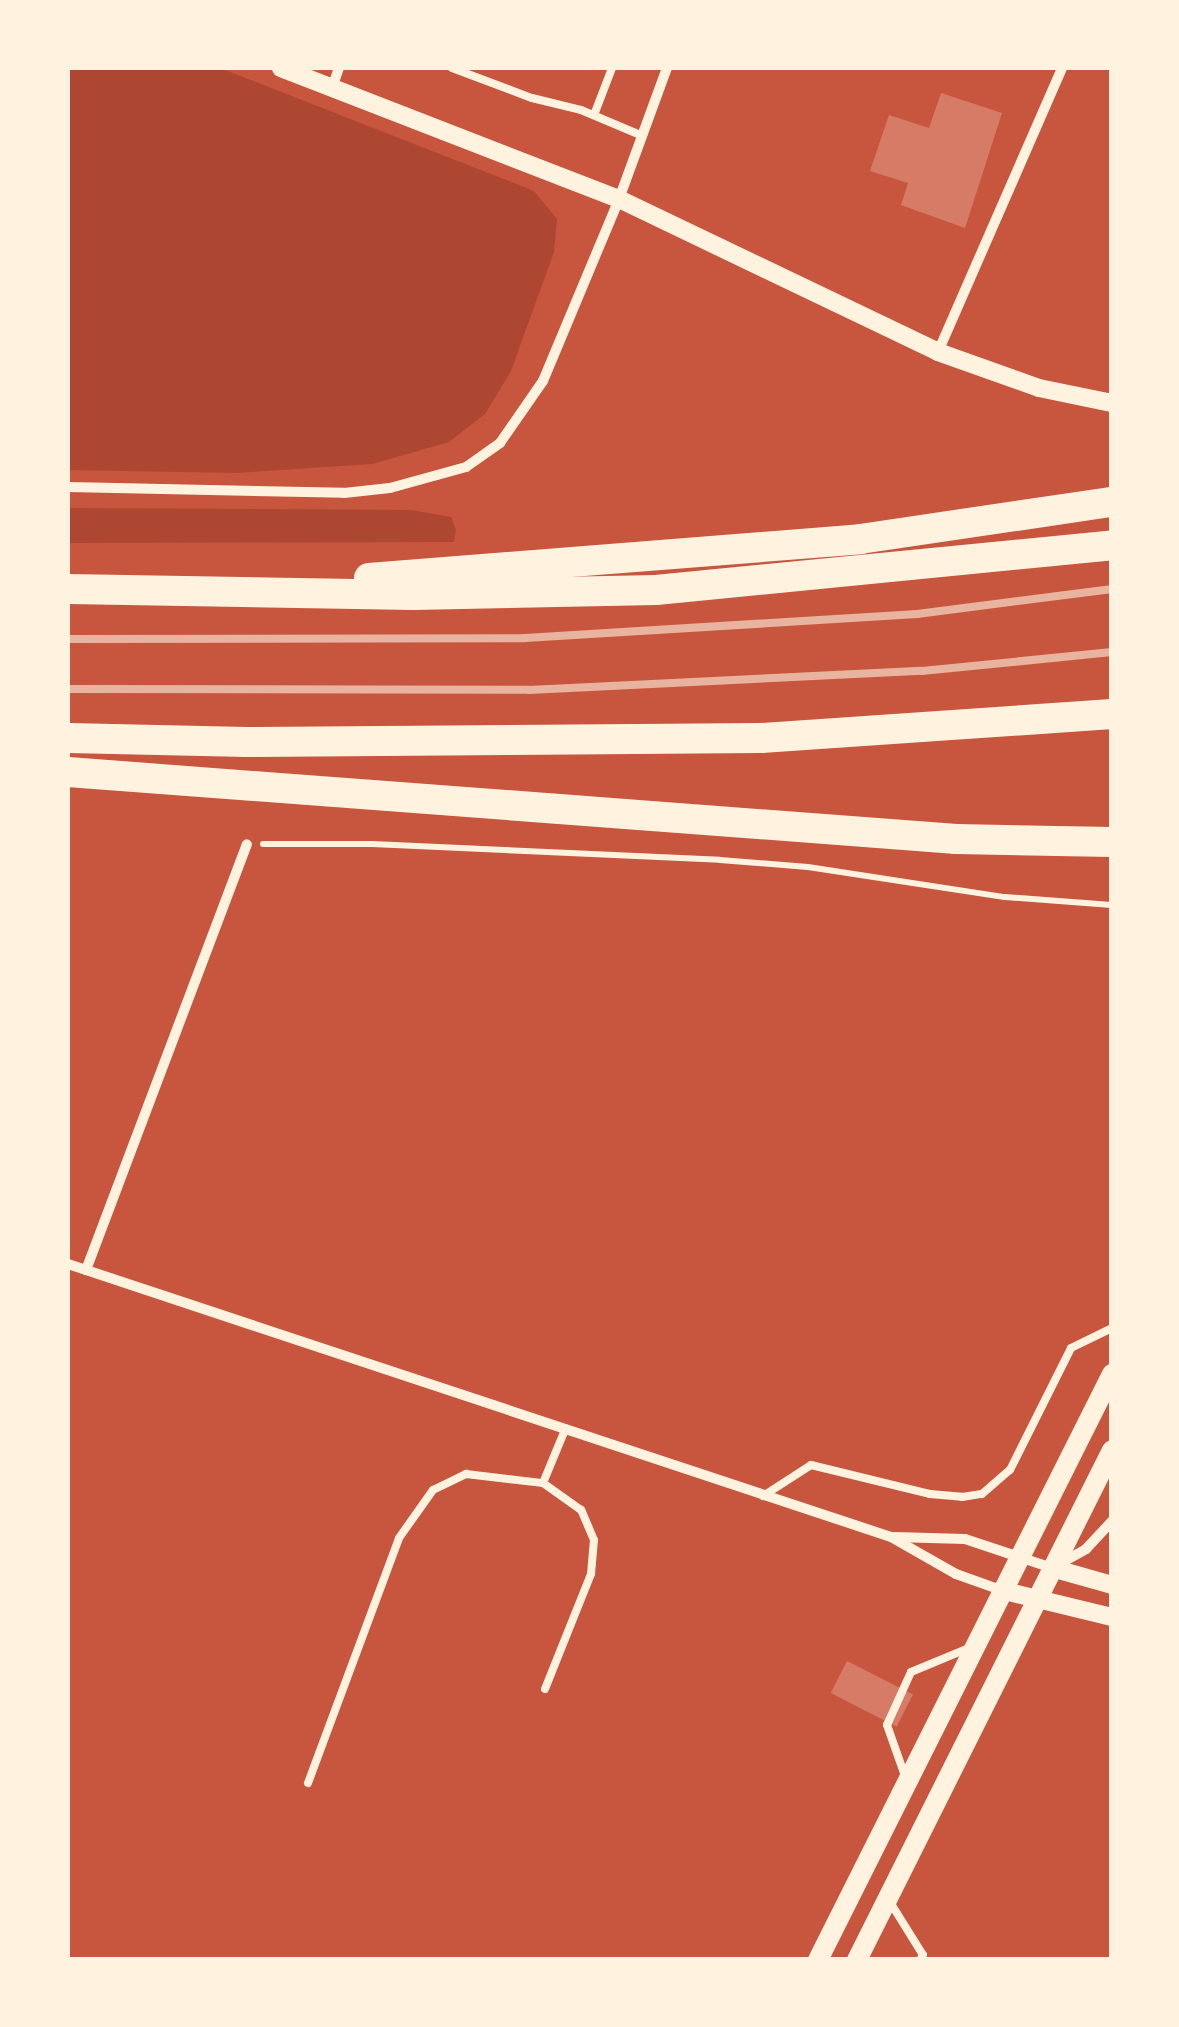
<!DOCTYPE html>
<html>
<head>
<meta charset="utf-8">
<style>
  body { margin:0 }
  #map { position:relative; width:1179px; height:2027px; overflow:hidden; background:#c8553d; font-family:Inter,sans-serif }
  div>[style] { position:absolute }
  .green>* { inset:0; background:#ae4732 }
  .building>* { inset:0; background:#d67c66; transform-origin:0 0 }
  .path>* { height:6px; margin:-3px; padding:0 3px; transform-origin:3px; border-radius:3px; background:#fff3e0 }
  .service>* { height:8px; margin:-4px; padding:0 4px; transform-origin:4px; border-radius:4px; background:#fff3e0 }
  .minor>* { height:10px; margin:-5px; padding:0 5px; transform-origin:5px; border-radius:5px; background:#fff3e0 }
  .tertiary>* { height:18px; margin:-9px; padding:0 9px; transform-origin:9px; border-radius:9px; background:#fff3e0 }
  .secondary>* { height:20px; margin:-10px; padding:0 10px; transform-origin:10px; border-radius:10px; background:#fff3e0 }
  .motorway>* { height:30px; margin:-15px; padding:0 15px; transform-origin:15px; border-radius:15px; background:#fff3e0 }
  .rail>* { height:8px; margin:-4px; padding:0 4px; transform-origin:4px; border-radius:4px; background:#e9b49f }
  span { translate:-50% -50%; white-space:nowrap; text-align:center; line-height:1.15; -webkit-text-stroke:9px #fff3e0; paint-order:stroke }
  .frame { position:absolute; inset:0; border:70px solid #fff3e0; pointer-events:none }
</style>
</head>
<body>
<div id="map">
  <div class="green">
    <i style="clip-path:polygon(68px 68px,220px 68px,534px 191px,557px 219px,554px 252px,511px 371px,485px 414px,449px 442px,372px 464px,237px 473px,68px 470px)"></i>
    <i style="clip-path:polygon(68px 508px,411px 510px,451px 517px,456px 530px,454px 542px,68px 543px)"></i>
  </div>
  <div class="building">
    <i style="clip-path:polygon(941px 93px,1002px 113px,965px 228px,901px 205px,908px 183px,870px 171px,889px 115px,929px 128px)"></i>
    <i style="left:847px;top:1661px;width:74px;height:36px;rotate:27deg"></i>
  </div>
  <div class="path">
    <i style="left:263px;top:844px;width:109px"></i>
    <i style="left:372px;top:844px;width:348px;rotate:2.6deg"></i>
    <i style="left:720px;top:860px;width:88px;rotate:4.5deg"></i>
    <i style="left:808px;top:867px;width:199px;rotate:8.7deg"></i>
    <i style="left:1005px;top:897px;width:107px;rotate:4.3deg"></i>
  </div>
  <div class="service">
    <i style="left:452px;top:68px;width:85px;rotate:20.6deg"></i>
    <i style="left:532px;top:98px;width:50px;rotate:13.8deg"></i>
    <i style="left:581px;top:110px;width:67px;rotate:22.8deg"></i>
    <i style="left:594px;top:115px;width:50px;rotate:-69deg"></i>
    <i style="left:763px;top:1496px;width:57px;rotate:-32.9deg"></i>
    <i style="left:811px;top:1465px;width:122px;rotate:13.7deg"></i>
    <i style="left:930px;top:1494px;width:32px;rotate:5deg"></i>
    <i style="left:962px;top:1497px;width:20px;rotate:-9deg"></i>
    <i style="left:982px;top:1494px;width:37px;rotate:-41deg"></i>
    <i style="left:1010px;top:1470px;width:136px;rotate:-63.4deg"></i>
    <i style="left:1071px;top:1348px;width:46px;rotate:-26deg"></i>
    <i style="left:545px;top:1689px;width:124px;rotate:-68.2deg"></i>
    <i style="left:591px;top:1574px;width:34px;rotate:-85deg"></i>
    <i style="left:594px;top:1540px;width:33px;rotate:-113deg"></i>
    <i style="left:581px;top:1510px;width:47px;rotate:-144.6deg"></i>
    <i style="left:543px;top:1483px;width:57px;rotate:-67.5deg"></i>
    <i style="left:905px;top:1776px;width:54px;rotate:-109.4deg"></i>
    <i style="left:887px;top:1725px;width:58px;rotate:-65.6deg"></i>
    <i style="left:911px;top:1672px;width:63px;rotate:-22.5deg"></i>
    <i style="left:308px;top:1783px;width:261px;rotate:-69.6deg"></i>
    <i style="left:399px;top:1538px;width:59px;rotate:-54.7deg"></i>
    <i style="left:433px;top:1490px;width:37px;rotate:-26deg"></i>
    <i style="left:466px;top:1474px;width:78px;rotate:6.7deg"></i>
    <i style="left:890px;top:1902px;width:62px;rotate:58.1deg"></i>
    <i style="left:923px;top:1955px;width:6px;rotate:121deg"></i>
  </div>
  <div class="minor">
    <i style="left:332px;top:88px;width:21px;rotate:-71deg"></i>
    <i style="left:938px;top:352px;width:310px;rotate:-66.4deg"></i>
    <i style="left:68px;top:487px;width:276px;rotate:1.2deg"></i>
    <i style="left:344px;top:493px;width:46px;rotate:-6.2deg"></i>
    <i style="left:390px;top:488px;width:79px;rotate:-15.4deg"></i>
    <i style="left:466px;top:467px;width:42px;rotate:-35.2deg"></i>
    <i style="left:500px;top:443px;width:75px;rotate:-55.3deg"></i>
    <i style="left:543px;top:381px;width:197px;rotate:-67.3deg"></i>
    <i style="left:619px;top:199px;width:140px;rotate:-69.9deg"></i>
    <i style="left:68px;top:1264px;width:867px;rotate:18.35deg"></i>
    <i style="left:891px;top:1537px;width:75px;rotate:29.6deg"></i>
    <i style="left:956px;top:1574px;width:48px;rotate:19.6deg"></i>
    <i style="left:86px;top:1270px;width:455px;rotate:-69.3deg"></i>
    <i style="left:894px;top:1537px;width:71px;rotate:1.6deg"></i>
    <i style="left:965px;top:1539px;width:92px;rotate:18.4deg"></i>
    <i style="left:1052px;top:1568px;width:39px;rotate:-29deg"></i>
    <i style="left:1086px;top:1549px;width:38px;rotate:-47deg"></i>
  </div>
  <div class="tertiary">
    <i style="left:281px;top:68px;width:362px;rotate:21.2deg"></i>
    <i style="left:619px;top:199px;width:354px;rotate:25.6deg"></i>
    <i style="left:938px;top:352px;width:107px;rotate:19.6deg"></i>
    <i style="left:1039px;top:388px;width:75px;rotate:11.6deg"></i>
    <i style="left:1052px;top:1568px;width:62px;rotate:15.8deg"></i>
    <i style="left:1001px;top:1590px;width:114px;rotate:13.7deg"></i>
  </div>
  <div class="secondary">
    <i style="left:818px;top:1960px;width:656px;rotate:-63.36deg"></i>
    <i style="left:857px;top:1960px;width:570px;rotate:-63.43deg"></i>
  </div>
  <div class="motorway">
    <i style="left:369px;top:578px;width:493px;rotate:-4.5deg"></i>
    <i style="left:860px;top:539px;width:255px;rotate:-8.4deg"></i>
    <i style="left:68px;top:589px;width:345px;rotate:1deg"></i>
    <i style="left:413px;top:595px;width:243px;rotate:-1.2deg"></i>
    <i style="left:656px;top:590px;width:458px;rotate:-5.6deg"></i>
    <i style="left:68px;top:738px;width:179px;rotate:1.3deg"></i>
    <i style="left:247px;top:742px;width:514px;rotate:-0.45deg"></i>
    <i style="left:761px;top:738px;width:352px;rotate:-3.9deg"></i>
    <i style="left:68px;top:772px;width:891px;rotate:4.31deg"></i>
    <i style="left:956px;top:839px;width:156px;rotate:1.1deg"></i>
  </div>
  <div class="rail">
    <i style="left:68px;top:639px;width:457px;rotate:-0.1deg"></i>
    <i style="left:525px;top:638px;width:393px;rotate:-3.5deg"></i>
    <i style="left:917px;top:614px;width:197px;rotate:-7.3deg"></i>
    <i style="left:68px;top:689px;width:461px;rotate:0.1deg"></i>
    <i style="left:529px;top:690px;width:393px;rotate:-2.8deg"></i>
    <i style="left:922px;top:671px;width:191px;rotate:-5.7deg"></i>
  </div>
  <div class="frame"></div>
</div>
</body>
</html>
